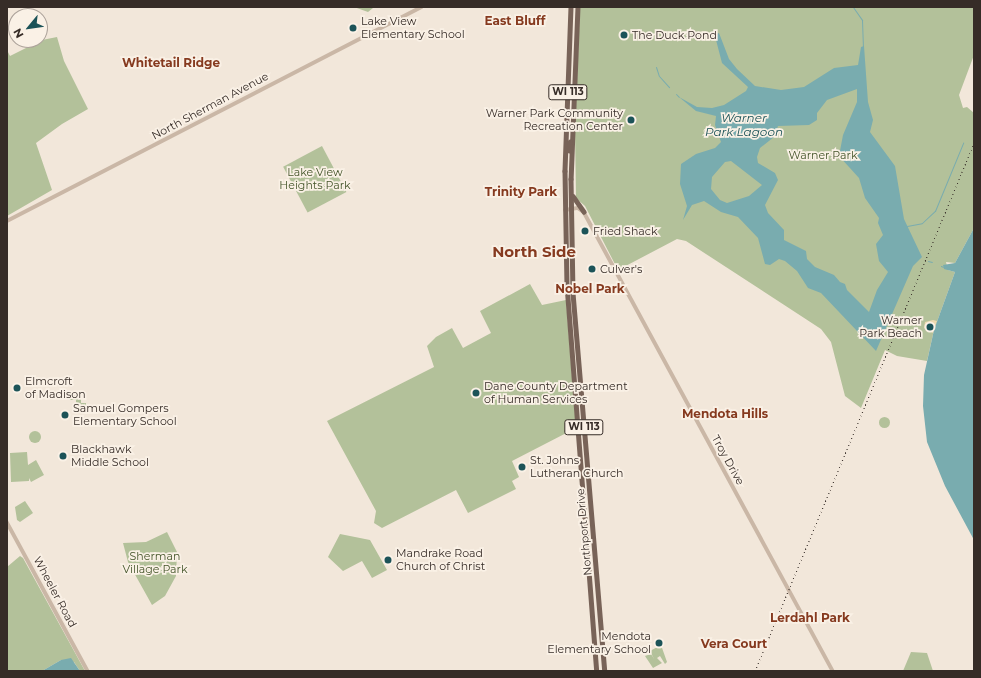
<!DOCTYPE html>
<html>
<head>
<meta charset="utf-8">
<style>
  body { margin:0 }
  #map { position:relative; width:981px; height:678px; overflow:hidden; background:#f2e7da; font-family:Montserrat,sans-serif }
  div>[style] { position:absolute }
  .green>* { inset:0; background:#b3c19a; transform-origin:0 0 }
  .round { border-radius:50% }
  .sand>* { inset:0; background:#eedab0 }
  .water>* { inset:0; background:#79acaf }
  .stream>* { height:1px; margin:-0.5px; padding:0 0.5px; transform-origin:0.5px; border-radius:0.5px; background:#79acaf }
  .tertiary>* { height:3.5px; margin:-1.75px; padding:0 1.75px; transform-origin:1.75px; border-radius:1.75px; background:#cab7a6 }
  .primary>* { height:4.5px; margin:-2.25px; padding:0 2.25px; transform-origin:2.25px; border-radius:2.25px; background:#786358 }
  .rail>* { height:1px; margin-top:-0.5px; transform-origin:0; background:repeating-linear-gradient(90deg,#362c27 0 1px,transparent 0 4px) }
  .dots>* { width:11px; height:11px; translate:-50% -50%; box-sizing:border-box; border:2px solid #faf1e6; border-radius:50% }
  span { translate:-50% -50%; white-space:nowrap; text-align:center; line-height:1.15; -webkit-text-stroke:3.5px #faf1e6; paint-order:stroke }
  .shield-label span { padding:1px 3px; background:#faf1e6; border:1px solid; border-radius:3px; -webkit-text-stroke-width:0 }
  .shield-label { font-size:10px; color:#362c27; font-weight:700 }
  .poi-label { font-size:11px; color:#362c27 }
  .left { translate:0 -50%; text-align:left }
  .right { translate:-100% -50%; text-align:right }
  .street-label { font-size:11px; color:#362c27 }
  .park-label { font-size:11px; color:#44552a }
  .neighbourhood-label { font-size:12px; color:#863a1f; font-weight:700 }
  .water-label { font-size:12px; color:#1c5358; font-style:italic }
  .district-label { font-size:15px; color:#863a1f; font-weight:700 }
  .frame { position:absolute; inset:0; border:8px solid #362c27; pointer-events:none }
  .north { position:absolute; left:8px; top:8px; width:40px; height:40px; box-sizing:border-box; background:#faf1e6; border:1px solid #aca29a; border-radius:50%; rotate:241deg; font-size:11px; font-weight:700; line-height:16px; text-align:center; color:#362c27 }
  .north::after { content:''; display:block; margin:auto; width:14px; height:18px; background:#1c5358; clip-path:polygon(50% 0,100% 100%,50% 72%,0 100%) }
</style>
</head>
<body>
<div id="map">
  <div class="green">
    <i style="clip-path:polygon(354px 7px,373px 7px,373px 8px,368px 12px)"></i>
    <i style="clip-path:polygon(580px 7px,974px 7px,974px 55px,959px 95px,963px 108px,967px 107px,974px 113px,974px 228px,955px 263px,946px 262px,948px 270px,955px 272px,934px 330px,927px 361px,897px 356px,885px 350px,861px 408px,845px 396px,831px 342px,821px 329px,686px 241px,677px 239px,618px 270px,585px 206px,576px 198px,575px 131px)"></i>
    <i style="clip-path:polygon(57px 37px,64px 61px,88px 109px,62px 124px,36px 143px,52px 190px,7px 216px,7px 50px,10px 56px,42px 40px)"></i>
    <i style="left:322px;top:146px;width:52px;height:44px;rotate:62deg"></i>
    <i style="clip-path:polygon(530px 284px,542px 305px,566px 300px,576px 428px,512px 461px,519px 477px,512px 481px,516px 489px,468px 513px,456px 490px,382px 528px,374px 523px,376px 511px,327px 421px,434px 367px,427px 346px,436px 337px,452px 328px,463px 348px,491px 333px,480px 311px)"></i>
    <i style="clip-path:polygon(61px 392px,81px 397px,81px 403px,86px 403px,86px 407px,83px 410px,75px 408px,73px 404px,76px 403px,76px 400px,70px 400px,69px 395px,60px 395px)"></i>
    <i class="round" style="left:878.5px;top:416.5px;width:11px;height:11px"></i>
    <i class="round" style="left:29px;top:431px;width:12px;height:12px"></i>
    <i style="clip-path:polygon(27px 452px,28px 465px,36px 460px,44px 475px,31px 482px,29px 478px,29px 481px,11px 482px,10px 453px)"></i>
    <i style="clip-path:polygon(25px 501px,33px 513px,20px 522px,17px 520px,15px 507px)"></i>
    <i style="clip-path:polygon(167px 532px,177px 552px,176px 576px,165px 596px,152px 605px,128px 562px,123px 543px,146px 542px)"></i>
    <i style="clip-path:polygon(340px 534px,370px 540px,387px 570px,372px 578px,362px 561px,343px 571px,328px 557px)"></i>
    <i style="clip-path:polygon(20px 556px,23px 558px,85px 671px,80px 671px,74px 662px,61px 660px,42px 671px,7px 671px,7px 567px)"></i>
    <i style="clip-path:polygon(661px 645px,667px 662px,665px 664px,660px 656px,657px 658px,662px 663px,653px 668px,645px 656px,651px 654px,654px 659px,650px 651px)"></i>
    <i style="clip-path:polygon(911px 652px,927px 653px,933px 671px,903px 671px)"></i>
  </div>
  <div class="sand">
    <i style="clip-path:polygon(933px 320px,937px 321px,933px 333px,924px 328px,925px 322px)"></i>
  </div>
  <div class="water">
    <i style="clip-path:polygon(evenodd,719px 33px,729px 59px,737px 69px,755px 86px,781px 90px,804px 87px,834px 68px,858px 65px,861px 47px,864px 46px,868px 102px,873px 120px,870px 132px,895px 166px,904px 219px,922px 257px,913px 266px,876px 351px,821px 293px,808px 288px,797px 271px,785px 261px,779px 259px,770px 265px,765px 264px,758px 238px,738px 217px,721px 212px,704px 201px,692px 205px,683px 220px,687px 206px,680px 184px,681px 164px,696px 154px,715px 148px,721px 142px,715px 125px,716px 116px,696px 111px,679px 97px,697px 107px,712px 108px,724px 105px,746px 91px,748px 87px,722px 63px,716px 40px,716px 34px,719px 33px,857px 89px,857px 102px,843px 135px,839px 156px,859px 178px,865px 198px,879px 218px,878px 223px,883px 235px,876px 244px,879px 261px,888px 272px,877px 290px,869px 312px,847px 290px,845px 284px,840px 282px,834px 275px,815px 267px,807px 259px,806px 251px,784px 240px,784px 230px,768px 213px,765px 205px,778px 180px,775px 173px,758px 163px,757px 157px,760px 148px,774px 137px,778px 126px,809px 125px,817px 120px,817px 113px,827px 100px,857px 89px,719px 33px,731px 161px,762px 185px,749px 196px,727px 203px,720px 200px,711px 189px,712px 177px,725px 162px,731px 161px)"></i>
    <i style="clip-path:polygon(974px 228px,974px 540px,945px 486px,927px 442px,923px 406px,924px 375px,934px 330px,955px 272px,944px 269px,943px 265px,955px 263px)"></i>
    <i style="clip-path:polygon(71px 658px,80px 671px,42px 671px,61px 660px)"></i>
  </div>
  <div class="stream">
    <i style="left:853px;top:7px;width:16px;rotate:55deg"></i>
    <i style="left:862px;top:20px;width:26px;rotate:88deg"></i>
    <i style="left:656px;top:67px;width:9px;rotate:72deg"></i>
    <i style="left:659px;top:76px;width:15px;rotate:48deg"></i>
    <i style="left:676px;top:94px;width:4px;rotate:45deg"></i>
    <i style="left:907px;top:226px;width:15px;rotate:-11deg"></i>
    <i style="left:922px;top:223px;width:18px;rotate:-43deg"></i>
    <i style="left:935px;top:211px;width:74px;rotate:-67.6deg"></i>
    <i style="left:928px;top:261px;width:4px;rotate:14deg"></i>
    <i style="left:941px;top:266px;width:2px;rotate:27deg"></i>
  </div>
  <div class="tertiary">
    <i style="left:565px;top:210px;width:13px;rotate:-9deg"></i>
    <i style="left:578px;top:208px;width:7px;rotate:34deg"></i>
    <i style="left:584px;top:212px;width:522px;rotate:61.52deg"></i>
    <i style="left:7px;top:221px;width:466px;rotate:-27.3deg"></i>
    <i style="left:7px;top:522px;width:170px;rotate:61.5deg"></i>
  </div>
  <div class="primary">
    <i style="left:571px;top:7px;width:164px;rotate:92.1deg"></i>
    <i style="left:565px;top:171px;width:114px;rotate:89deg"></i>
    <i style="left:567px;top:285px;width:387px;rotate:85.6deg"></i>
    <i style="left:578px;top:7px;width:172px;rotate:92.3deg"></i>
    <i style="left:571px;top:179px;width:114px;rotate:89deg"></i>
    <i style="left:573px;top:293px;width:379px;rotate:85.2deg"></i>
    <i style="left:569px;top:151px;width:9px;rotate:-84deg"></i>
    <i style="left:573px;top:196px;width:19px;rotate:55deg"></i>
  </div>
  <div class="rail">
    <i style="left:755px;top:671px;width:572px;rotate:-67.47deg"></i>
  </div>
  <div class="dots">
    <i style="left:353px;top:28px;background:#1c5358"></i>
    <i style="left:624px;top:35px;background:#1c5358"></i>
    <i style="left:631px;top:120px;background:#1c5358"></i>
    <i style="left:585px;top:231px;background:#1c5358"></i>
    <i style="left:592px;top:269px;background:#1c5358"></i>
    <i style="left:930px;top:327px;background:#1c5358"></i>
    <i style="left:17px;top:388px;background:#1c5358"></i>
    <i style="left:476px;top:393px;background:#1c5358"></i>
    <i style="left:65px;top:415px;background:#1c5358"></i>
    <i style="left:63px;top:456px;background:#1c5358"></i>
    <i style="left:522px;top:467px;background:#1c5358"></i>
    <i style="left:388px;top:560px;background:#1c5358"></i>
    <i style="left:659px;top:643px;background:#1c5358"></i>
  </div>
  <div class="shield-label">
    <span style="left:568px;top:92px">WI 113</span>
    <span style="left:584px;top:427px">WI 113</span>
  </div>
  <div class="poi-label">
    <span class="left" style="left:361px;top:28px">Lake View<br>Elementary School</span>
    <span class="left" style="left:632px;top:35px">The Duck Pond</span>
    <span class="right" style="left:623px;top:120px">Warner Park Community<br>Recreation Center</span>
    <span class="left" style="left:593px;top:231px">Fried Shack</span>
    <span class="left" style="left:600px;top:269px">Culver's</span>
    <span class="right" style="left:922px;top:327px">Warner<br>Park Beach</span>
    <span class="left" style="left:25px;top:388px">Elmcroft<br>of Madison</span>
    <span class="left" style="left:484px;top:393px">Dane County Department<br>of Human Services</span>
    <span class="left" style="left:73px;top:415px">Samuel Gompers<br>Elementary School</span>
    <span class="left" style="left:71px;top:456px">Blackhawk<br>Middle School</span>
    <span class="left" style="left:530px;top:467px">St. Johns<br>Lutheran Church</span>
    <span class="left" style="left:396px;top:560px">Mandrake Road<br>Church of Christ</span>
    <span class="right" style="left:651px;top:643px">Mendota<br>Elementary School</span>
  </div>
  <div class="street-label">
    <span style="left:210px;top:106px;rotate:-28deg">North Sherman Avenue</span>
    <span style="left:728px;top:460px;rotate:61deg">Troy Drive</span>
    <span style="left:584px;top:532px;rotate:-95deg">Northport Drive</span>
    <span style="left:55px;top:592px;rotate:62deg">Wheeler Road</span>
  </div>
  <div class="park-label">
    <span style="left:823px;top:155px">Warner Park</span>
    <span style="left:315px;top:179px">Lake View<br>Heights Park</span>
    <span style="left:155px;top:563px">Sherman<br>Village Park</span>
  </div>
  <div class="neighbourhood-label">
    <span style="left:515px;top:21px">East Bluff</span>
    <span style="left:171px;top:63px">Whitetail Ridge</span>
    <span style="left:521px;top:192px">Trinity Park</span>
    <span style="left:590px;top:289px">Nobel Park</span>
    <span style="left:725px;top:414px">Mendota Hills</span>
    <span style="left:810px;top:618px">Lerdahl Park</span>
    <span style="left:734px;top:644px">Vera Court</span>
  </div>
  <div class="water-label">
    <span style="left:744px;top:125px">Warner<br>Park Lagoon</span>
  </div>
  <div class="district-label">
    <span style="left:534px;top:252px">North Side</span>
  </div>
  <div class="frame"></div>
  <div class="north">N</div>
</div>
</body>
</html>
